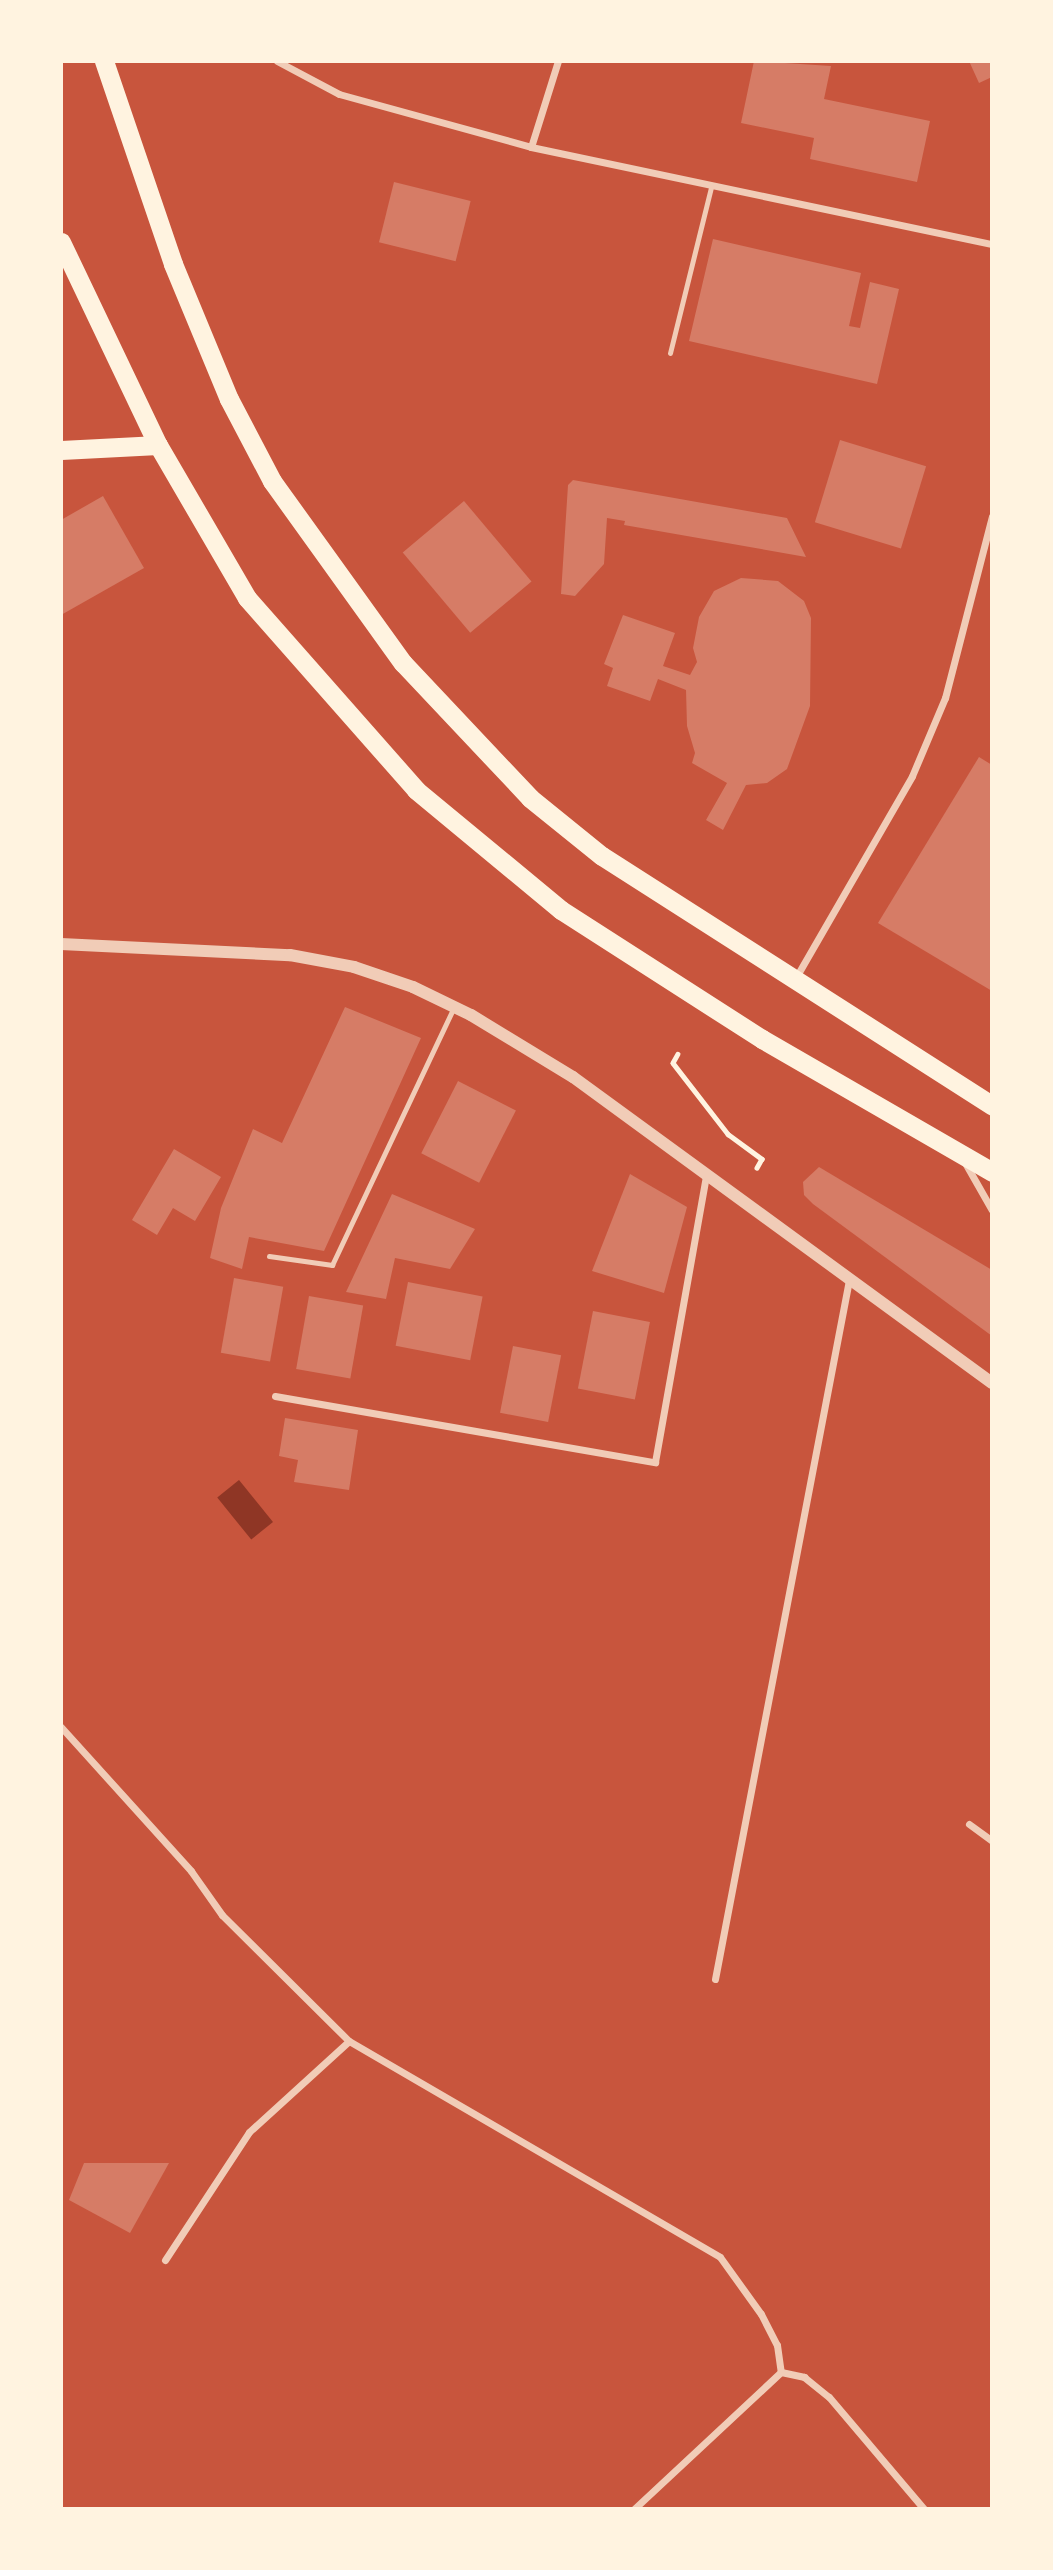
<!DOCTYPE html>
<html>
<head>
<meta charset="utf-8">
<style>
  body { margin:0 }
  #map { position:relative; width:1053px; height:2570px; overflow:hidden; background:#c8553d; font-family:Ubuntu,sans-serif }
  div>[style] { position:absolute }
  .water>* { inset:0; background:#8f3625; transform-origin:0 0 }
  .building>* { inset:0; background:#d67c66; transform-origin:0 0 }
  .path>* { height:4.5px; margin:-2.25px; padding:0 2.25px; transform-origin:2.25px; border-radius:2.25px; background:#fff3e0 }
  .service>* { height:5px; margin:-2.5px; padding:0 2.5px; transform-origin:2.5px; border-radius:2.5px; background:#f1ccb7 }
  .minor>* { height:7px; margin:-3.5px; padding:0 3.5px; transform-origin:3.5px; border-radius:3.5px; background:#f1ccb7 }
  .tertiary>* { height:12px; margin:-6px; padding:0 6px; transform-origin:6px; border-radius:6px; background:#f1ccb7 }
  .trunk>* { height:19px; margin:-9.5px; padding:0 9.5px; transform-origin:9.5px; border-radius:9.5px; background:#fff3e0 }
  span { translate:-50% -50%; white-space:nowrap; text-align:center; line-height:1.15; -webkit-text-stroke:7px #fff3e0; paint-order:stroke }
  .frame { position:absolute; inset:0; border:63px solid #fff3e0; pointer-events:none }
</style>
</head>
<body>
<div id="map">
  <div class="water">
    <i style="left:239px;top:1480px;width:54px;height:28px;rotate:51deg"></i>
  </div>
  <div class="building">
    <i style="clip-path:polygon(754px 61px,831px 66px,824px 99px,930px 121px,917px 182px,810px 159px,814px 138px,741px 123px)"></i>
    <i style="clip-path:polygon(969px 61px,992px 61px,992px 77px,979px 83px)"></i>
    <i style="left:394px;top:182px;width:79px;height:62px;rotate:14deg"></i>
    <i style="clip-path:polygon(713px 239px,861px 273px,849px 326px,860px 328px,870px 282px,899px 289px,877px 384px,689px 341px)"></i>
    <i style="left:840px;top:440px;width:90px;height:86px;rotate:17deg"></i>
    <i style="clip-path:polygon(573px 480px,787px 518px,806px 557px,624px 525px,625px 521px,607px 518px,604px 564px,575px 596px,561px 594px,568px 485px)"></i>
    <i style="clip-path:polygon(103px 496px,144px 568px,61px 615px,61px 520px)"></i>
    <i style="left:464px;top:501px;width:105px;height:80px;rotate:50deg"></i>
    <i style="clip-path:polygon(741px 578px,778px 581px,804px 601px,811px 618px,810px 706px,787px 769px,767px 783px,746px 785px,723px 830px,706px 820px,727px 783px,692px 763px,695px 753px,687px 726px,686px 690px,658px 679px,650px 701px,607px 686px,613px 668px,604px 664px,623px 615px,675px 633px,663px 666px,690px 675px,697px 662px,693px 648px,699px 617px,714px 591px)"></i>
    <i style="clip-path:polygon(979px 757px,992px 765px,992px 991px,878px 923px)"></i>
    <i style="clip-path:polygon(345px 1007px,421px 1038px,324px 1251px,249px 1237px,242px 1269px,210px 1258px,221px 1208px,253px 1129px,282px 1143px)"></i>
    <i style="left:458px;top:1081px;width:65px;height:81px;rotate:27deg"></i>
    <i style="clip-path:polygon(174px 1149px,221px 1177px,195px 1221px,173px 1208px,157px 1235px,132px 1220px)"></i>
    <i style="clip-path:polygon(819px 1167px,992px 1270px,992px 1336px,813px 1204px,804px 1195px,803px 1182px)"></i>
    <i style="clip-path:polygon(630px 1174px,687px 1207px,664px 1293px,592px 1271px)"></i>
    <i style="clip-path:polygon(392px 1194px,475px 1229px,450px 1269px,395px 1258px,386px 1299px,346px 1292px)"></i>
    <i style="left:234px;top:1278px;width:50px;height:76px;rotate:10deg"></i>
    <i style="left:408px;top:1282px;width:76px;height:65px;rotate:11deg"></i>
    <i style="left:309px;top:1296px;width:55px;height:74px;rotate:10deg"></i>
    <i style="left:593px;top:1311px;width:58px;height:79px;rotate:11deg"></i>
    <i style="left:513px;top:1346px;width:49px;height:68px;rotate:11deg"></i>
    <i style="clip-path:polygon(285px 1418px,358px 1430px,349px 1490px,294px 1482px,298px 1460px,279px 1456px)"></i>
    <i style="clip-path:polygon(84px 2163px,169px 2163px,130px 2233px,69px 2200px)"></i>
  </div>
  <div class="path">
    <i style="left:678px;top:1054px;width:10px;rotate:119deg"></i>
    <i style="left:673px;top:1063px;width:90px;rotate:52.2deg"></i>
    <i style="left:728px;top:1134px;width:42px;rotate:36.3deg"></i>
    <i style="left:762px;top:1159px;width:10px;rotate:119deg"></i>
  </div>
  <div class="service">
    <i style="left:670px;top:353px;width:171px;rotate:-76.1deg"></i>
    <i style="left:269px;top:1256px;width:64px;rotate:8.1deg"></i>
    <i style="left:332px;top:1265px;width:285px;rotate:-64.7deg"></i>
  </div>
  <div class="minor">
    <i style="left:277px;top:61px;width:70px;rotate:28deg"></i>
    <i style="left:339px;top:94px;width:199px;rotate:15.4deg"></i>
    <i style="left:531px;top:147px;width:471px;rotate:11.9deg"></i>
    <i style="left:531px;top:147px;width:90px;rotate:-72.6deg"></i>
    <i style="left:795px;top:979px;width:234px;rotate:-60deg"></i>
    <i style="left:912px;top:776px;width:85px;rotate:-67.1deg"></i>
    <i style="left:945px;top:698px;width:188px;rotate:-75.5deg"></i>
    <i style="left:964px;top:1161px;width:56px;rotate:60.3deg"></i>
    <i style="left:275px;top:1396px;width:386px;rotate:9.9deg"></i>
    <i style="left:655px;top:1462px;width:291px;rotate:-79.9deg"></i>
    <i style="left:61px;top:1727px;width:194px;rotate:47.9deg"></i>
    <i style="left:191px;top:1871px;width:54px;rotate:54.8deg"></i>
    <i style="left:222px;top:1915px;width:179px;rotate:44.8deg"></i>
    <i style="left:349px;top:2041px;width:429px;rotate:30.2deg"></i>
    <i style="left:720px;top:2257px;width:70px;rotate:54.3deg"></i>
    <i style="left:761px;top:2314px;width:35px;rotate:63deg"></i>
    <i style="left:777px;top:2345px;width:27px;rotate:82deg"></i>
    <i style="left:969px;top:1824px;width:29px;rotate:36deg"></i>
    <i style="left:715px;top:1979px;width:712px;rotate:-79.15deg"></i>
    <i style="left:165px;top:2260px;width:153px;rotate:-56.7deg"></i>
    <i style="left:249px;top:2132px;width:135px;rotate:-42.3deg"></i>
    <i style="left:781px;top:2372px;width:24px;rotate:12deg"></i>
    <i style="left:804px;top:2377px;width:32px;rotate:39deg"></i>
    <i style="left:829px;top:2397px;width:147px;rotate:49.7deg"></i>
    <i style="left:634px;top:2509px;width:201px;rotate:-43deg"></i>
  </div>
  <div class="tertiary">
    <i style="left:61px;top:944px;width:229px;rotate:2.8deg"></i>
    <i style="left:290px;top:955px;width:65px;rotate:10.6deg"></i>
    <i style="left:354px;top:967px;width:62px;rotate:18.7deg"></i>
    <i style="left:413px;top:987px;width:64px;rotate:25.8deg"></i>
    <i style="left:471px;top:1015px;width:119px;rotate:31.3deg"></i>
    <i style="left:573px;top:1077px;width:519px;rotate:36.14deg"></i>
  </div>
  <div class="trunk">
    <i style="left:104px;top:61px;width:214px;rotate:71.2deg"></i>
    <i style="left:173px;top:264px;width:146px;rotate:67.5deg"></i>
    <i style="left:229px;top:399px;width:93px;rotate:62.3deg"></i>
    <i style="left:272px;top:481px;width:224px;rotate:54.3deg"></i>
    <i style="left:403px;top:663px;width:185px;rotate:46.7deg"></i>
    <i style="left:530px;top:798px;width:92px;rotate:38.9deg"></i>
    <i style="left:602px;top:856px;width:463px;rotate:32.6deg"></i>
    <i style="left:61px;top:242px;width:225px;rotate:64.5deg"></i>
    <i style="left:158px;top:445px;width:177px;rotate:59.8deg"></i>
    <i style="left:247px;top:598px;width:256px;rotate:48.6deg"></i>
    <i style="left:416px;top:790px;width:188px;rotate:39.6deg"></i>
    <i style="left:561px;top:910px;width:239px;rotate:32.7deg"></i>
    <i style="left:762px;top:1039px;width:266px;rotate:30deg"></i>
    <i style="left:61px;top:450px;width:97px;rotate:-3deg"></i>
  </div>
  <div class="frame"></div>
</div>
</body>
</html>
